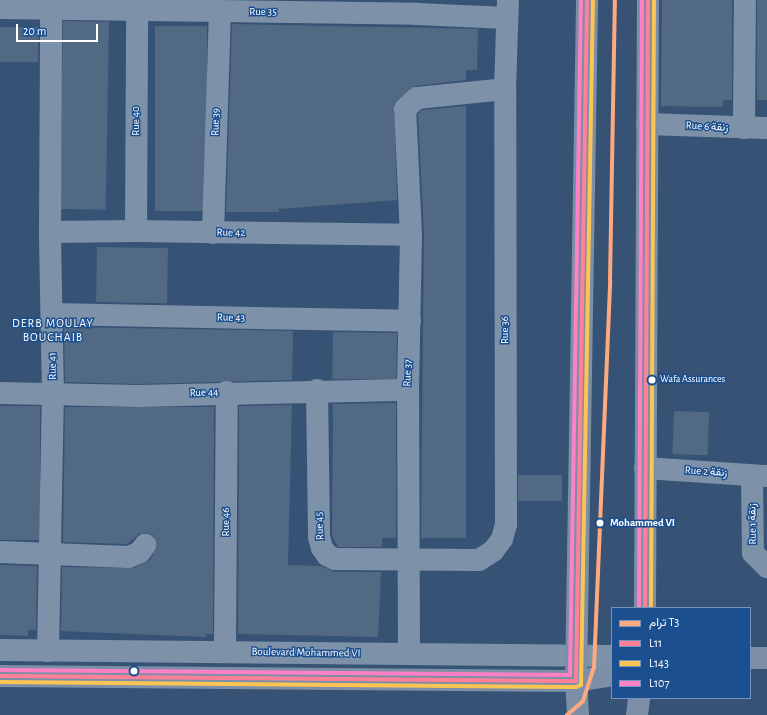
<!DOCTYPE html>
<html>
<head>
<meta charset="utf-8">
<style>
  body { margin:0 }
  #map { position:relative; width:767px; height:715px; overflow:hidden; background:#365274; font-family:"Alegreya Sans",Vazirmatn,sans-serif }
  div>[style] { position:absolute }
  .building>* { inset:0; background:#526984; transform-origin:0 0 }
  .minor>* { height:22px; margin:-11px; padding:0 11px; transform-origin:11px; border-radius:11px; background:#7d92a8 }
  .major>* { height:22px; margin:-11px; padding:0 11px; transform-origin:11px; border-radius:11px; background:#7d8ea7 }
  .bus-1>* { height:4px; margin:-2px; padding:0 2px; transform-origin:2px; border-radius:2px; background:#ff8098 }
  .bus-2>* { height:4px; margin:-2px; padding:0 2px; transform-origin:2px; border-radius:2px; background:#fcc553 }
  .bus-3>* { height:4px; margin:-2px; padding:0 2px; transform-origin:2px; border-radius:2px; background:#ff80c5 }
  .tram-1>* { height:4px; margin:-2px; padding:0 2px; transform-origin:2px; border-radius:2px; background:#ffa980 }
  .dots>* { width:11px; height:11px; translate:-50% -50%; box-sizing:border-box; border:2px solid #1b4f8f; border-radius:50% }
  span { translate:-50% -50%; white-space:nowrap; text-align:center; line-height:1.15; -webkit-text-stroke:3px #1b4f8f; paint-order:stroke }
  .bus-label { font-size:10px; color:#fff }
  .left { translate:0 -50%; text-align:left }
  .street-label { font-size:11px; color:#fff }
  .stop-label { font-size:11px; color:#fff; font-weight:700 }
  .neighbourhood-label { font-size:12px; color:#fff; letter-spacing:1px }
  .legend { position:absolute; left:611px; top:607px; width:140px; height:92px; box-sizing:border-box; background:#1b4f8f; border:1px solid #7695bc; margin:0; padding:5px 7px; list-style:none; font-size:12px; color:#fff }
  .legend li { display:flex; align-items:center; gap:8px; height:20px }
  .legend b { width:20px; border:1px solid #7695bc }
  .scale { position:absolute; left:16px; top:24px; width:82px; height:18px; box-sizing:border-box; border:2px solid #fff; border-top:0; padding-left:5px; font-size:12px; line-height:14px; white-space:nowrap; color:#fff; -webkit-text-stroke:3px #1b4f8f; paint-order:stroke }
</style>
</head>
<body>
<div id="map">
  <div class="building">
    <i style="clip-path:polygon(662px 0,732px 0,732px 100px,723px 100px,723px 107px,661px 106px)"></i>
    <i style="left:757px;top:0;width:10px;height:100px"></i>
    <i style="left:63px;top:21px;width:46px;height:188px;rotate:1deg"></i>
    <i style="clip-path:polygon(232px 24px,478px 29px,477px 70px,466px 70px,466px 80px,415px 86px,394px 104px,397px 200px,279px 209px,279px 212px,226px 212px)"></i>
    <i style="left:155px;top:26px;width:52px;height:185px"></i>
    <i style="left:38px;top:27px;width:35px;height:38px;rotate:90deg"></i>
    <i style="clip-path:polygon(466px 106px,466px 538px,421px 538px,424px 235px,418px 114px,422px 110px)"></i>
    <i style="left:97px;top:247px;width:71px;height:55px;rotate:1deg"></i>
    <i style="clip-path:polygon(64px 327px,293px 331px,292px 380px,138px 384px,65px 382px)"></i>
    <i style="left:333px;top:332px;width:64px;height:47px;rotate:1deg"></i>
    <i style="clip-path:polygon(396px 403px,396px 538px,382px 538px,382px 547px,338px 547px,332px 536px,333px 404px)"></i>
    <i style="clip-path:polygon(292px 405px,288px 565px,321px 566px,335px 572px,381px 572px,378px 637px,238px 634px,239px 406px)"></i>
    <i style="left:0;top:406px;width:40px;height:134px"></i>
    <i style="clip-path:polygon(65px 407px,214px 407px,213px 634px,206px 634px,206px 637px,61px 631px,62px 567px,134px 568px,150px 560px,157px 546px,153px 535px,146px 533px,139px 534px,127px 544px,63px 542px)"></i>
    <i style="left:674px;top:411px;width:35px;height:43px;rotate:2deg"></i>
    <i style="left:518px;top:475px;width:44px;height:26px"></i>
    <i style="clip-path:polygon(0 565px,37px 566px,36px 630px,28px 630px,28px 636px,0 635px)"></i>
  </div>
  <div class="minor">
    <i style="left:0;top:8px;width:417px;rotate:0.8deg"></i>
    <i style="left:417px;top:14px;width:90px;rotate:2.5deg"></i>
    <i style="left:647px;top:124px;width:120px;rotate:1.9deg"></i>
    <i style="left:744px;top:128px;width:128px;rotate:-89.6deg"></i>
    <i style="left:136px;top:231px;width:220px;rotate:-89.7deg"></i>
    <i style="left:50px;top:232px;width:86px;rotate:-0.7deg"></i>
    <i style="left:136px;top:231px;width:275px;rotate:0.8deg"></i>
    <i style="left:213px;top:233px;width:221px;rotate:-88.2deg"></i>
    <i style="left:52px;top:314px;width:358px;rotate:1.1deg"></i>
    <i style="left:317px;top:390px;width:147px;rotate:89.2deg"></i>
    <i style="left:319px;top:537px;width:11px;rotate:75deg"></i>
    <i style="left:322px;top:548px;width:9px;rotate:54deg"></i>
    <i style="left:327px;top:555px;width:9px;rotate:27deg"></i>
    <i style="left:335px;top:559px;width:144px;rotate:0.4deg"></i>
    <i style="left:479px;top:560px;width:17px;rotate:-33deg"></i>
    <i style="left:493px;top:551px;width:15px;rotate:-53deg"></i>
    <i style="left:502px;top:539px;width:16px;rotate:-75deg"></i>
    <i style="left:506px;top:524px;width:435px;rotate:-90.1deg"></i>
    <i style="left:505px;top:89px;width:89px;rotate:-88.1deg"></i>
    <i style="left:0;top:393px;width:138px;rotate:1.2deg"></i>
    <i style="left:138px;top:396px;width:270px;rotate:-1.3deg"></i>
    <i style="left:645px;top:468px;width:122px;rotate:3.8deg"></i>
    <i style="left:752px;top:476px;width:77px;rotate:89.3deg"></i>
    <i style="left:753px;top:553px;width:20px;rotate:45deg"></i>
    <i style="left:0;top:552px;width:129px;rotate:2.2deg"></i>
    <i style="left:129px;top:557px;width:12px;rotate:-24deg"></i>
    <i style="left:140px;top:552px;width:9px;rotate:-54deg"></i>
    <i style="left:0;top:650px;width:612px;rotate:0.56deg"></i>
    <i style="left:48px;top:651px;width:257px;rotate:-88.9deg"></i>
    <i style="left:53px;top:394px;width:162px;rotate:-91.1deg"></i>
    <i style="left:50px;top:232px;width:223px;rotate:-89.7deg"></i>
    <i style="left:225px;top:652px;width:260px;rotate:-89.6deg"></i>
    <i style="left:409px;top:654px;width:264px;rotate:-90.2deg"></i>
    <i style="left:408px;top:390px;width:155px;rotate:-88.9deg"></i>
    <i style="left:411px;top:235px;width:126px;rotate:-92.7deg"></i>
    <i style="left:405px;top:109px;width:16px;rotate:-43deg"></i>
    <i style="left:417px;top:98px;width:88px;rotate:-5.8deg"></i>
  </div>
  <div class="major">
    <i style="left:645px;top:608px;width:608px;rotate:-89.72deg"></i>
    <i style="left:750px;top:658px;width:17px"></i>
    <i style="left:0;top:676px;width:576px;rotate:0.5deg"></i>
    <i style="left:576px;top:681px;width:36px;rotate:-9deg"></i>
    <i style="left:578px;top:715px;width:34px;rotate:-93deg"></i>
    <i style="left:576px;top:681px;width:681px;rotate:-89.07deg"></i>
    <i style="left:637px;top:715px;width:17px;rotate:-83deg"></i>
  </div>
  <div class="bus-1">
    <i style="left:645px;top:608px;width:608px;rotate:-89.72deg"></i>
    <i style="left:0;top:676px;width:576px;rotate:0.5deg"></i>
    <i style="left:576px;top:681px;width:681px;rotate:-89.07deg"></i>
  </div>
  <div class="bus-2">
    <i style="left:651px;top:608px;width:608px;rotate:-89.72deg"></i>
    <i style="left:0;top:682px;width:576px;rotate:0.5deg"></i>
    <i style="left:576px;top:687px;width:5px;rotate:-22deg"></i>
    <i style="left:581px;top:685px;width:685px;rotate:-89deg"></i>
  </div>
  <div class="bus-3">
    <i style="left:639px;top:608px;width:608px;rotate:-89.72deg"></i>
    <i style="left:0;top:670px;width:570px;rotate:0.5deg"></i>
    <i style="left:570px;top:675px;width:675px;rotate:-89.07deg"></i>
  </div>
  <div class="tram-1">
    <i style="left:567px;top:715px;width:21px;rotate:-41deg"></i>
    <i style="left:583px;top:701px;width:35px;rotate:-72deg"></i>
    <i style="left:594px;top:668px;width:388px;rotate:-87.6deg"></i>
    <i style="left:610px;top:280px;width:280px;rotate:-89deg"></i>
  </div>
  <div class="dots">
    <i style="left:652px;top:380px;background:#fff"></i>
    <i style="left:600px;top:523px;background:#fff"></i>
    <i style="left:134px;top:671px;background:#fff"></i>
  </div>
  <div class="bus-label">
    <span class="left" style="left:660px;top:380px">Wafa Assurances</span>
  </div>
  <div class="street-label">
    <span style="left:263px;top:12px">Rue 35</span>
    <span style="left:136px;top:121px;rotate:-90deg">Rue 40</span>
    <span style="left:216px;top:122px;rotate:-88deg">Rue 39</span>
    <span style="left:707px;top:127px;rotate:3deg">Rue 6 زنقة</span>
    <span style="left:231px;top:233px;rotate:1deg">Rue 42</span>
    <span style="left:231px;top:318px;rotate:1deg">Rue 43</span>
    <span style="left:505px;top:330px;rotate:-90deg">Rue 36</span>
    <span style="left:53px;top:366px;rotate:-91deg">Rue 41</span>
    <span style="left:408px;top:373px;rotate:-88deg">Rue 37</span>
    <span style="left:204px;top:393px;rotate:-2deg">Rue 44</span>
    <span style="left:706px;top:472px;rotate:4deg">Rue 2 زنقة</span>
    <span style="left:226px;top:522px;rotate:-90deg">Rue 46</span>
    <span style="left:753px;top:524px;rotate:-91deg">Rue 1 زنقة</span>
    <span style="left:320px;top:526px;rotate:-93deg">Rue 45</span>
    <span style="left:306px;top:653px;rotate:1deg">Boulevard Mohammed VI</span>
  </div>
  <div class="stop-label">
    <span class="left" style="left:610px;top:523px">Mohammed VI</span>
  </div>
  <div class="neighbourhood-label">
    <span style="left:53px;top:331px">DERB MOULAY<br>BOUCHAIB</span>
  </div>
  <ul class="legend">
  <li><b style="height:5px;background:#ffa980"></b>ترام T3</li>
  <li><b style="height:5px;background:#ff8098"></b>L11</li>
  <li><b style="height:5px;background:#fcc553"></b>L143</li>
  <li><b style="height:5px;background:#ff80c5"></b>L107</li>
  </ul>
  <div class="scale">20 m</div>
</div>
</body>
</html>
